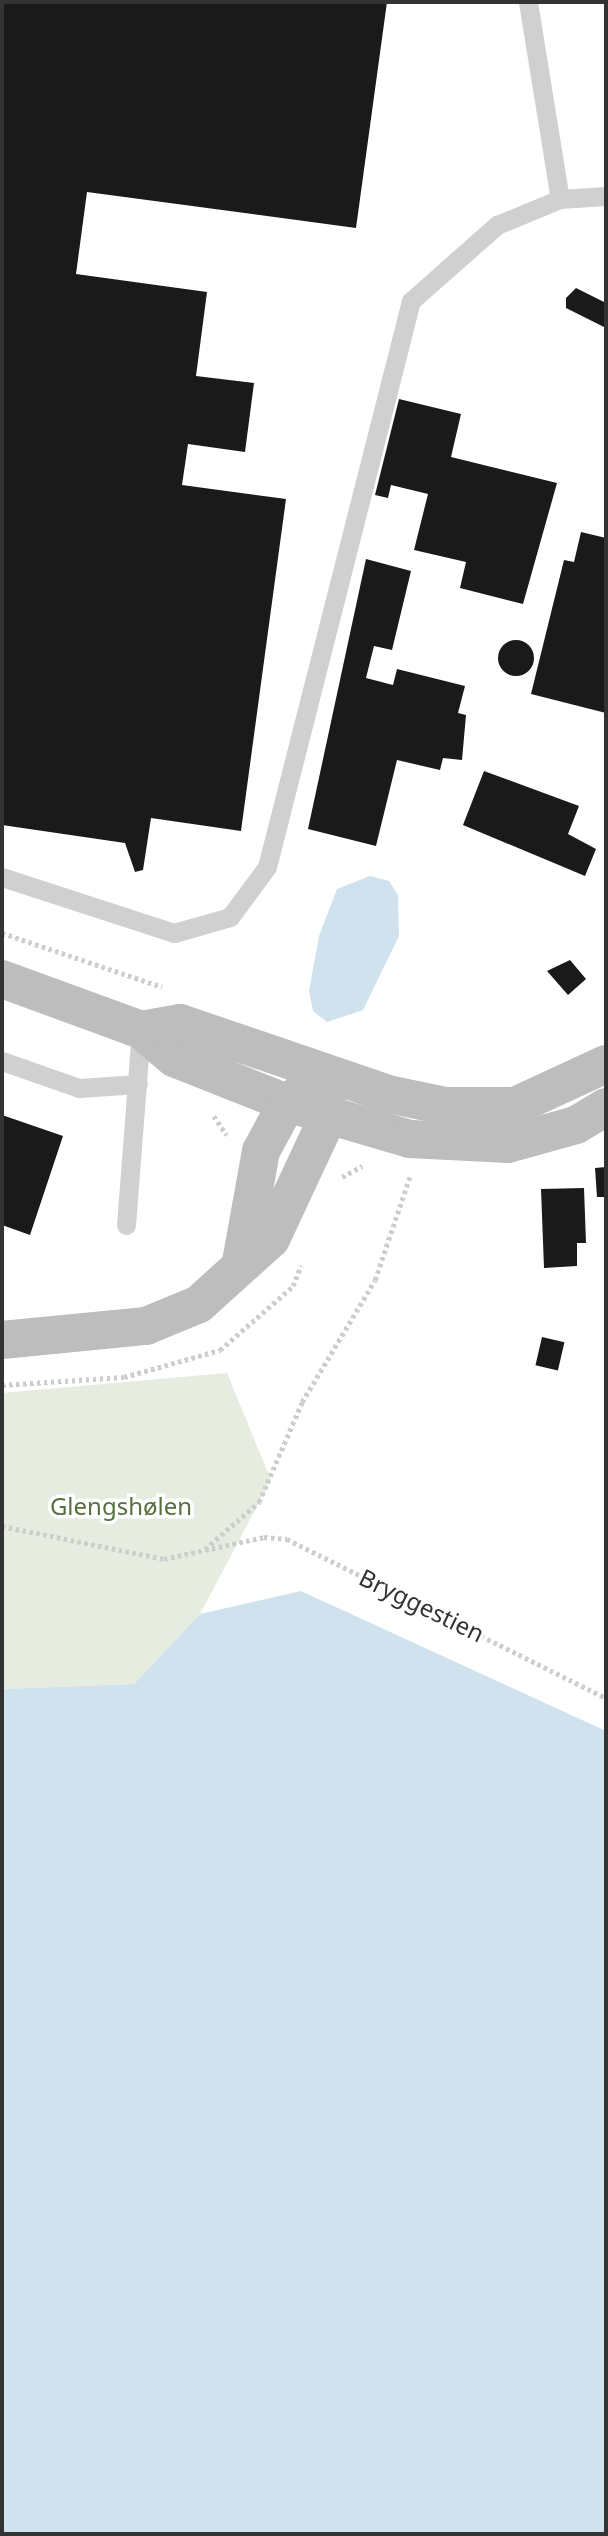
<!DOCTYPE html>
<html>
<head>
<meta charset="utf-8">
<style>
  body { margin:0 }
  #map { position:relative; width:608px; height:2536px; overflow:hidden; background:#fff; font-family:"Noto Sans",sans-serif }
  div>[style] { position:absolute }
  .green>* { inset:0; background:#e6ecdf }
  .water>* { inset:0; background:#cfe2ee }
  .building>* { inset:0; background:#1a1a1a; transform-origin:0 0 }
  .round { border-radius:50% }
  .path>* { height:4.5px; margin-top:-2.25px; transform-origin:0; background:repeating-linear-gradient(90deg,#cdcdcd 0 3.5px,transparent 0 7px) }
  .lane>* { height:19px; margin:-9.5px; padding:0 9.5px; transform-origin:9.5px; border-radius:9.5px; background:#d0d0d0 }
  .secondary>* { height:38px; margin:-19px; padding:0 19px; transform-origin:19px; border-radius:19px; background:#bdbdbd }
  span { translate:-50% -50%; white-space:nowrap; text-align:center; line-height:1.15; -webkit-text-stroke:7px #fff; paint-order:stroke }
  .park-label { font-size:24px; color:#56703f }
  .street-label { font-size:24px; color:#333 }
  .frame { position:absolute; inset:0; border:4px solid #333; pointer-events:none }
</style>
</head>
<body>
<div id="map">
  <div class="green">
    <i style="clip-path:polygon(227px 1373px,271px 1480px,200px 1614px,134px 1684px,2px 1689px,2px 1393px)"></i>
  </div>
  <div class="water">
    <i style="clip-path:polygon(370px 876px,389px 881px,398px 895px,399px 936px,363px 1010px,327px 1022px,313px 1011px,309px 991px,319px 936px,337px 889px)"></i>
    <i style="clip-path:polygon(301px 1591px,606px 1731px,606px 2534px,2px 2534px,2px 1689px,134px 1684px,200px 1614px)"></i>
  </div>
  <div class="building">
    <i style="clip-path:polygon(2px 2px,387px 2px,356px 228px,87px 192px,76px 274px,207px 292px,196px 376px,254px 383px,245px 452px,188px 444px,182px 485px,286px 499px,241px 831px,151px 818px,143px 870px,135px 872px,125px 843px,2px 825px)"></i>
    <i style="clip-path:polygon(576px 288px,606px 303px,606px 328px,566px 308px,566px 298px)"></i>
    <i style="clip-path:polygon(399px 399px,461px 414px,451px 457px,557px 483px,523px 604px,460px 588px,466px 562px,414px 550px,428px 494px,391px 485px,388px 498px,375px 495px)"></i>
    <i style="clip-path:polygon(581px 532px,606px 538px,606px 713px,531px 694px,564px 560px,574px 562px)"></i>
    <i style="clip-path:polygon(366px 559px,411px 571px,392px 650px,374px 646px,366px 678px,393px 685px,397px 669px,465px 686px,458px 713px,466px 715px,462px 760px,443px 758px,440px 770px,397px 760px,376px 846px,308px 829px)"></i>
    <i class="round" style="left:498px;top:640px;width:36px;height:36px"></i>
    <i style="clip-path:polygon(484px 771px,579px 806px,568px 834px,596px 849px,585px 876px,463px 825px)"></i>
    <i style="clip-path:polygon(570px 960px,586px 979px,568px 995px,547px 971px)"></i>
    <i style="clip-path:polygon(2px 1115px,63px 1136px,30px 1235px,2px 1225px)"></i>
    <i style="clip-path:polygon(606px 1167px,606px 1197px,597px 1197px,595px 1168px)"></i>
    <i style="clip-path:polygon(584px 1188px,586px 1243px,577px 1243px,577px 1266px,544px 1268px,541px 1189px)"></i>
    <i style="left:542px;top:1337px;width:23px;height:29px;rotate:13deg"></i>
  </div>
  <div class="path">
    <i style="left:2px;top:933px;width:169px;rotate:18.6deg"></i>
    <i style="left:214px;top:1116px;width:23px;rotate:56deg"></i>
    <i style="left:342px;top:1177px;width:23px;rotate:-29deg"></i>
    <i style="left:2px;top:1385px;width:122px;rotate:-3.8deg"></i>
    <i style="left:124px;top:1377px;width:100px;rotate:-15.7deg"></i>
    <i style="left:220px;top:1350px;width:97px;rotate:-41.2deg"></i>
    <i style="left:293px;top:1286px;width:22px;rotate:-69deg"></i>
    <i style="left:2px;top:1526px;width:165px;rotate:11.5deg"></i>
    <i style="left:164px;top:1559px;width:102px;rotate:-12.4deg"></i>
    <i style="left:264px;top:1537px;width:23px;rotate:5deg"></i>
    <i style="left:287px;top:1539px;width:356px;rotate:26.5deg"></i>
    <i style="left:205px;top:1549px;width:72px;rotate:-41deg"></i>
    <i style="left:259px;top:1502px;width:109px;rotate:-66.7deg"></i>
    <i style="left:302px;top:1402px;width:142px;rotate:-59.1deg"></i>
    <i style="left:375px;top:1280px;width:110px;rotate:-71.4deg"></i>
  </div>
  <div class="lane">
    <i style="left:528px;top:2px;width:200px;rotate:80.8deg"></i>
    <i style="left:2px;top:877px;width:181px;rotate:18deg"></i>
    <i style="left:174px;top:933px;width:58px;rotate:-15.9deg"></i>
    <i style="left:230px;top:917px;width:62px;rotate:-53.5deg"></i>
    <i style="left:267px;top:867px;width:584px;rotate:-75.73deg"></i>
    <i style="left:411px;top:301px;width:115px;rotate:-41.5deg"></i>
    <i style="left:497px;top:225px;width:68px;rotate:-22.4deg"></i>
    <i style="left:560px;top:199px;width:46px;rotate:-3.7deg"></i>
    <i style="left:2px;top:1061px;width:82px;rotate:19.3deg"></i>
    <i style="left:79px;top:1088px;width:59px;rotate:-3.9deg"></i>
    <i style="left:126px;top:1225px;width:196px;rotate:-85.6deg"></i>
  </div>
  <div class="secondary">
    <i style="left:2px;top:979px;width:148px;rotate:20.1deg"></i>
    <i style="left:141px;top:1030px;width:43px;rotate:40.3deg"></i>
    <i style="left:174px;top:1058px;width:122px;rotate:21.7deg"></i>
    <i style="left:287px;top:1103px;width:128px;rotate:16.3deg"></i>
    <i style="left:410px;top:1139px;width:98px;rotate:2.9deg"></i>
    <i style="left:508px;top:1144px;width:71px;rotate:-15.6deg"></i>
    <i style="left:576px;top:1125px;width:35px;rotate:-31deg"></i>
    <i style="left:141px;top:1030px;width:40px;rotate:-10deg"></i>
    <i style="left:180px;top:1023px;width:220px;rotate:18.8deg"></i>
    <i style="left:388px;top:1094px;width:58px;rotate:11.9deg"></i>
    <i style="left:445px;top:1106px;width:70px"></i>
    <i style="left:515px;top:1106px;width:100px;rotate:-24.8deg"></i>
    <i style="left:241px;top:1262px;width:113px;rotate:-79.8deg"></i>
    <i style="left:261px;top:1151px;width:55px;rotate:-61.6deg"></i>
    <i style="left:287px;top:1103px;width:26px;rotate:-37deg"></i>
    <i style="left:2px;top:1340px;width:145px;rotate:-5.6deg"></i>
    <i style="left:146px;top:1326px;width:57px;rotate:-22.5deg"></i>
    <i style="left:199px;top:1304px;width:97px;rotate:-42.1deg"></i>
    <i style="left:271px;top:1239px;width:132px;rotate:-65deg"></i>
    <i style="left:327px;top:1119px;width:27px;rotate:-92deg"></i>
  </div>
  <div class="park-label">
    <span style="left:121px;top:1506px">Glengshølen</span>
  </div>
  <div class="street-label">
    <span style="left:422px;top:1605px;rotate:26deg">Bryggestien</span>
  </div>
  <div class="frame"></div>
</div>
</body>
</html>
